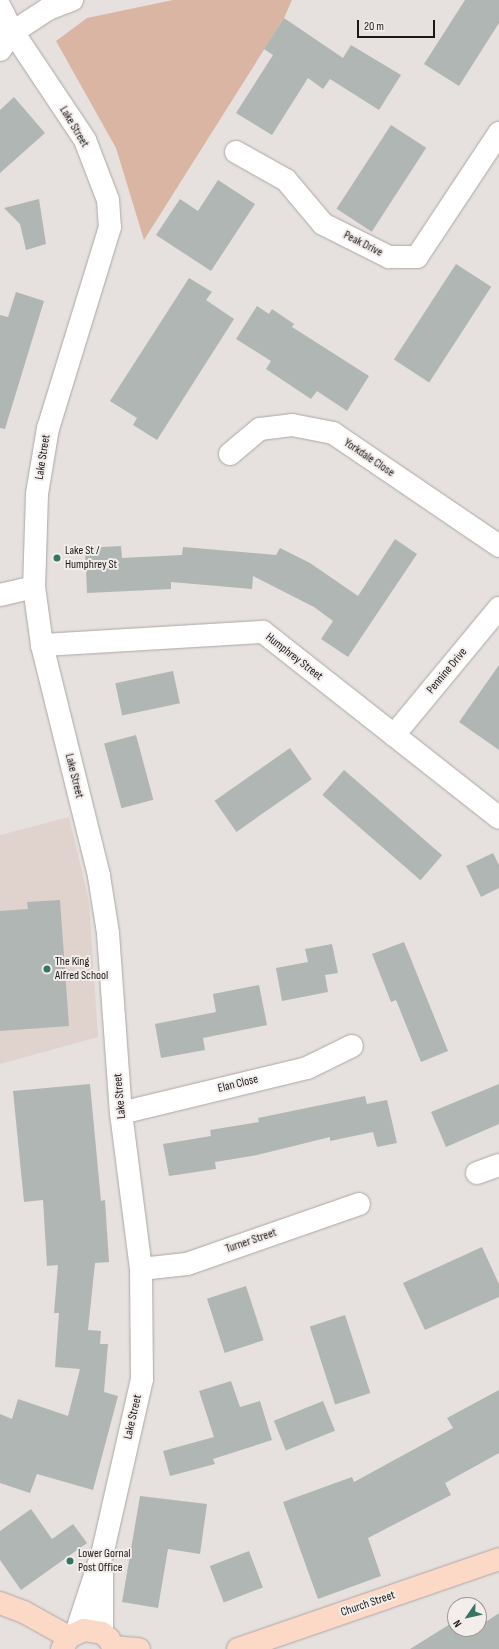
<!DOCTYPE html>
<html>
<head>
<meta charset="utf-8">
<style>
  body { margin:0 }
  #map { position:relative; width:499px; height:1649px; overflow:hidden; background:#e6e0de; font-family:"Sofia Sans Condensed",sans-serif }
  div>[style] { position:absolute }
  .built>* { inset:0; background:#e0d3cd }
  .green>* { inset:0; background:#dbb5a4 }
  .building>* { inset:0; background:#b0b6b4; transform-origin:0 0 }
  .roads { filter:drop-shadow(0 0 1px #aca7a4) drop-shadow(0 0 1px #aca7a4) }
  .minor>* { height:22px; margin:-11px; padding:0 11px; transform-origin:11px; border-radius:11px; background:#fff }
  .tertiary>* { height:22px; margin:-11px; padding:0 11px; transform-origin:11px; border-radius:11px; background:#fff }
  .secondary>* { height:22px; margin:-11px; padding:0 11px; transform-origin:11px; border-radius:11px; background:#fcd8c6 }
  .dots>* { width:11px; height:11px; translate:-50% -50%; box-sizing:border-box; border:2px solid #f3edeb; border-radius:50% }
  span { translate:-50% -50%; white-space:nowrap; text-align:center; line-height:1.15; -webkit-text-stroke:4px #f3edeb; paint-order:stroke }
  .street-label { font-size:12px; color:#1b1918 }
  .poi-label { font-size:12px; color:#1b1918 }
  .left { translate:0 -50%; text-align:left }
  .north { position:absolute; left:447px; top:1597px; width:40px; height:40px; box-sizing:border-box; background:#f3edeb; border:1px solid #9d9897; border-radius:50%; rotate:236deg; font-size:11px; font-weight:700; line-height:16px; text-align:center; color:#1b1918 }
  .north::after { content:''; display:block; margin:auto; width:14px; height:18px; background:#347565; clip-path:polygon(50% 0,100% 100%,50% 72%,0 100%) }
  .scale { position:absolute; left:357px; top:20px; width:78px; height:18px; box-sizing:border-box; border:2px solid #1b1918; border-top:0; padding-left:5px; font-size:12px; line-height:14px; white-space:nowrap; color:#1b1918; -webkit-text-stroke:3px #f3edeb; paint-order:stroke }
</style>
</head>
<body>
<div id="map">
  <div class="built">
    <i style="clip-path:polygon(69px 817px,89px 901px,98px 1037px,0 1064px,0 835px)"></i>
  </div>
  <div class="green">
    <i style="clip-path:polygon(173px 0,292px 0,284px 18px,144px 240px,116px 148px,56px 41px,87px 18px)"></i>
  </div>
  <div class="building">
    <i style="clip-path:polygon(465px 0,499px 0,499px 23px,459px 86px,424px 64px)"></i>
    <i style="clip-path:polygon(284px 18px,343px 58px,351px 45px,401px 75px,379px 110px,330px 79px,323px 89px,308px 78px,272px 135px,236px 113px,273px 55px,264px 49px)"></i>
    <i style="clip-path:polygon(14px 97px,45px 133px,0 173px,0 110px)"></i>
    <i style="left:391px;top:125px;width:42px;height:100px;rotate:33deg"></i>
    <i style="clip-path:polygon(218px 180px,255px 204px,211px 271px,156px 235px,180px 199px,198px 211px)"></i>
    <i style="clip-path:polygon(39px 199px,46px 244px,26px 250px,20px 224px,4px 208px)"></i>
    <i style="left:456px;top:264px;width:42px;height:114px;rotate:33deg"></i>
    <i style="clip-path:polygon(189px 278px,212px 292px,206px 300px,234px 319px,157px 440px,133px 425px,137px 418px,110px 401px)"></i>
    <i style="clip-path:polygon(16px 292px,44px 301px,5px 429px,0 428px,0 315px,8px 317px)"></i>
    <i style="clip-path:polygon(257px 306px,269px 314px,272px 309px,294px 324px,292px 327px,369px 376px,347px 411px,317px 391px,311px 399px,266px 369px,271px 361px,236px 339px)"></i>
    <i style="clip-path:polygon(395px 539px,417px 554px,348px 657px,321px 639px,333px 621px,314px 607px,253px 576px,252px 589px,171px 582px,171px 589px,87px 593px,85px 548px,121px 546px,122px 558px,182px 555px,183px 547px,276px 555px,280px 548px,310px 563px,358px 596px)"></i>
    <i style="clip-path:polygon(499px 665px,499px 750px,459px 722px)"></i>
    <i style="left:173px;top:671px;width:33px;height:59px;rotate:78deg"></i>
    <i style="left:136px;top:735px;width:67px;height:33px;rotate:75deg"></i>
    <i style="left:290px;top:748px;width:38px;height:92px;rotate:55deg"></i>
    <i style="left:344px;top:770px;width:130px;height:33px;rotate:41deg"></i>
    <i style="clip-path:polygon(493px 853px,499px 865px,499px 888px,481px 897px,466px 866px)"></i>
    <i style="clip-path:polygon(60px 900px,69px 1026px,0 1031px,0 911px,28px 909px,27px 902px)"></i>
    <i style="clip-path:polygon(404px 942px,448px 1051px,421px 1062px,396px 1000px,391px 1002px,372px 954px)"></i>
    <i style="clip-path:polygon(332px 944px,338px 973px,325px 975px,328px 992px,282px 1001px,276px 968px,308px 962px,305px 949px)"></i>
    <i style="clip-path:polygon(259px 985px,267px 1025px,203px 1038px,205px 1050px,161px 1058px,155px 1024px,216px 1012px,213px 994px)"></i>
    <i style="clip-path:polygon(90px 1084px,101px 1201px,105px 1200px,109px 1262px,95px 1263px,88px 1330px,101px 1331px,100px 1344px,108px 1344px,104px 1392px,118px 1396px,93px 1490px,37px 1474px,30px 1493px,0 1483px,0 1414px,12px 1419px,18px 1399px,68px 1416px,80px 1369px,55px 1367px,59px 1313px,54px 1313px,58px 1265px,47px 1266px,43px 1200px,24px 1202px,13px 1091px)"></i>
    <i style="clip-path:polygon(499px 1084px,499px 1124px,446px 1147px,431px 1112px)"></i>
    <i style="clip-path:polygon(365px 1096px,367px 1104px,387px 1100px,397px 1143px,377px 1147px,373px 1132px,330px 1141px,330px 1137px,257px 1155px,215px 1162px,216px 1169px,169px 1176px,163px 1144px,211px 1136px,210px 1130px,259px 1122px,258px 1118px)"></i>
    <i style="clip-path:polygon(482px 1247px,499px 1284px,499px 1297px,425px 1330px,403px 1283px)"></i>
    <i style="left:246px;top:1286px;width:57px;height:41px;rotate:72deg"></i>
    <i style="left:345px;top:1315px;width:82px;height:37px;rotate:72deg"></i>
    <i style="clip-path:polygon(231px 1381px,240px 1407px,260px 1401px,272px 1440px,213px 1459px,215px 1464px,170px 1476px,163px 1451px,214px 1437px,199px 1391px)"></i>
    <i style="clip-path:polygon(499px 1390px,499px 1453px,445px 1483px,451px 1495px,368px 1538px,381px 1576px,318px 1599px,283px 1502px,352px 1477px,354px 1482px,453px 1428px,447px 1418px)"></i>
    <i style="left:323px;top:1401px;width:32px;height:53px;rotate:68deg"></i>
    <i style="clip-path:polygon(140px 1496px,207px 1504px,200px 1554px,168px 1549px,158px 1608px,122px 1602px)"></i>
    <i style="clip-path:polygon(31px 1509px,52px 1539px,73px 1524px,87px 1543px,21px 1590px,0 1560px,0 1531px)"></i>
    <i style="left:249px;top:1551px;width:39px;height:42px;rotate:69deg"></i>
    <i style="clip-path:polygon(481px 1611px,487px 1621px,499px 1613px,499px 1649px,410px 1649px,455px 1621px,455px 1629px,479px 1629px)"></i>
  </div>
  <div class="roads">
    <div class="minor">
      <i style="left:236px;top:152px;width:57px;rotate:29.2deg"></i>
      <i style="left:286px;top:180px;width:57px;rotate:49.9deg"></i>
      <i style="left:323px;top:224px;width:74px;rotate:26.6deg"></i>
      <i style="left:389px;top:257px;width:28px"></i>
      <i style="left:417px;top:257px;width:149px;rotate:-56.5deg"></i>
      <i style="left:230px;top:454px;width:39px;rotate:-40deg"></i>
      <i style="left:260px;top:429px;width:32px;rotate:-7deg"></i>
      <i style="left:292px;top:425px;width:42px;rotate:11deg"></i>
      <i style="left:333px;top:433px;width:201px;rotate:34.2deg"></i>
      <i style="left:0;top:595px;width:35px;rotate:-13deg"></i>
      <i style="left:394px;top:735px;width:165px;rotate:-50.4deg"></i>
      <i style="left:121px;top:1113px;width:191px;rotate:-13.6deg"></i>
      <i style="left:307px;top:1068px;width:50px;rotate:-26.1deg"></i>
      <i style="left:477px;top:1173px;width:23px;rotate:-20deg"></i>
      <i style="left:141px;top:1269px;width:46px;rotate:-6.2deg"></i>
      <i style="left:187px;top:1264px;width:182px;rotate:-19.2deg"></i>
    </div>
    <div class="tertiary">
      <i style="left:0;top:7px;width:28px;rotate:63deg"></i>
      <i style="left:13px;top:32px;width:130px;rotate:56.3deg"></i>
      <i style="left:85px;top:140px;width:64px;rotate:69deg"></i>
      <i style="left:108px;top:200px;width:27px;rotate:86deg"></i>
      <i style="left:110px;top:227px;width:210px;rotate:107.1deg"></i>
      <i style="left:48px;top:428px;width:67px;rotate:99.5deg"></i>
      <i style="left:37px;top:494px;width:93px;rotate:91.8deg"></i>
      <i style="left:34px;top:587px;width:59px;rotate:82.1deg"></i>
      <i style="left:42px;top:645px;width:238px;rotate:76.1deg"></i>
      <i style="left:99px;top:876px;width:58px;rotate:81deg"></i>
      <i style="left:108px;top:933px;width:180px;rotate:85.9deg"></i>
      <i style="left:121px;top:1113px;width:157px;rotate:82.7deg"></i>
      <i style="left:141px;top:1269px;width:110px;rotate:89.5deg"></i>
      <i style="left:142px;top:1379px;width:176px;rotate:102.8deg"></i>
      <i style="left:103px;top:1551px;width:86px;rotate:108.2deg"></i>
      <i style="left:0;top:50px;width:22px;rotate:-54deg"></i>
      <i style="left:13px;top:32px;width:42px;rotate:-33.3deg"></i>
      <i style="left:48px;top:9px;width:26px;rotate:-21deg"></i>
      <i style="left:42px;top:645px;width:221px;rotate:-3.4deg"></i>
      <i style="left:263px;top:632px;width:300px;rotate:38.2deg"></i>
      <i style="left:102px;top:1633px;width:61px;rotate:-90deg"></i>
    </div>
    <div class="secondary">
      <i style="left:0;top:1603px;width:26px;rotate:21deg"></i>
      <i style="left:24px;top:1612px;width:51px;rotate:29.1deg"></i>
      <i style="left:114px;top:1647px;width:25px;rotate:5deg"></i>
      <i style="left:62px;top:1649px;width:14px;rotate:-60deg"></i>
      <i style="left:69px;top:1637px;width:17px;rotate:-25deg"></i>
      <i style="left:84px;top:1630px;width:18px;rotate:9deg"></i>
      <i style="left:102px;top:1633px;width:9px;rotate:41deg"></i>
      <i style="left:109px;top:1639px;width:11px;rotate:63deg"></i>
      <i style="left:238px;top:1649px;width:276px;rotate:-19deg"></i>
    </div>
  </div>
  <div class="dots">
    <i style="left:57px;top:558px;background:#347565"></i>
    <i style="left:47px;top:969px;background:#347565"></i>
    <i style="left:70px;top:1561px;background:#347565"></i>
  </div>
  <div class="street-label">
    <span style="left:74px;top:127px;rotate:59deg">Lake Street</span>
    <span style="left:363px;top:244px;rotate:27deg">Peak Drive</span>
    <span style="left:43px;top:457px;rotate:-81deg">Lake Street</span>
    <span style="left:369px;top:458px;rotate:34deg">Yorkdale Close</span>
    <span style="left:294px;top:657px;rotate:38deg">Humphrey Street</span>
    <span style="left:447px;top:671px;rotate:-50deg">Pennine Drive</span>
    <span style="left:74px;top:776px;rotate:76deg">Lake Street</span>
    <span style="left:238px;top:1084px;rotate:-14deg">Elan Close</span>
    <span style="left:120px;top:1096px;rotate:-95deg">Lake Street</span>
    <span style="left:251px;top:1241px;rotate:-19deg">Turner Street</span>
    <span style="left:133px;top:1417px;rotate:-77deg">Lake Street</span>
    <span style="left:368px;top:1604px;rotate:-19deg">Church Street</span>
  </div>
  <div class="poi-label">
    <span class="left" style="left:65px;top:558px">Lake St /<br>Humphrey St</span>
    <span class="left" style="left:55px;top:969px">The King<br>Alfred School</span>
    <span class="left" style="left:78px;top:1561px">Lower Gornal<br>Post Office</span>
  </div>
  <div class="north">N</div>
  <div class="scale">20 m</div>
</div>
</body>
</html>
